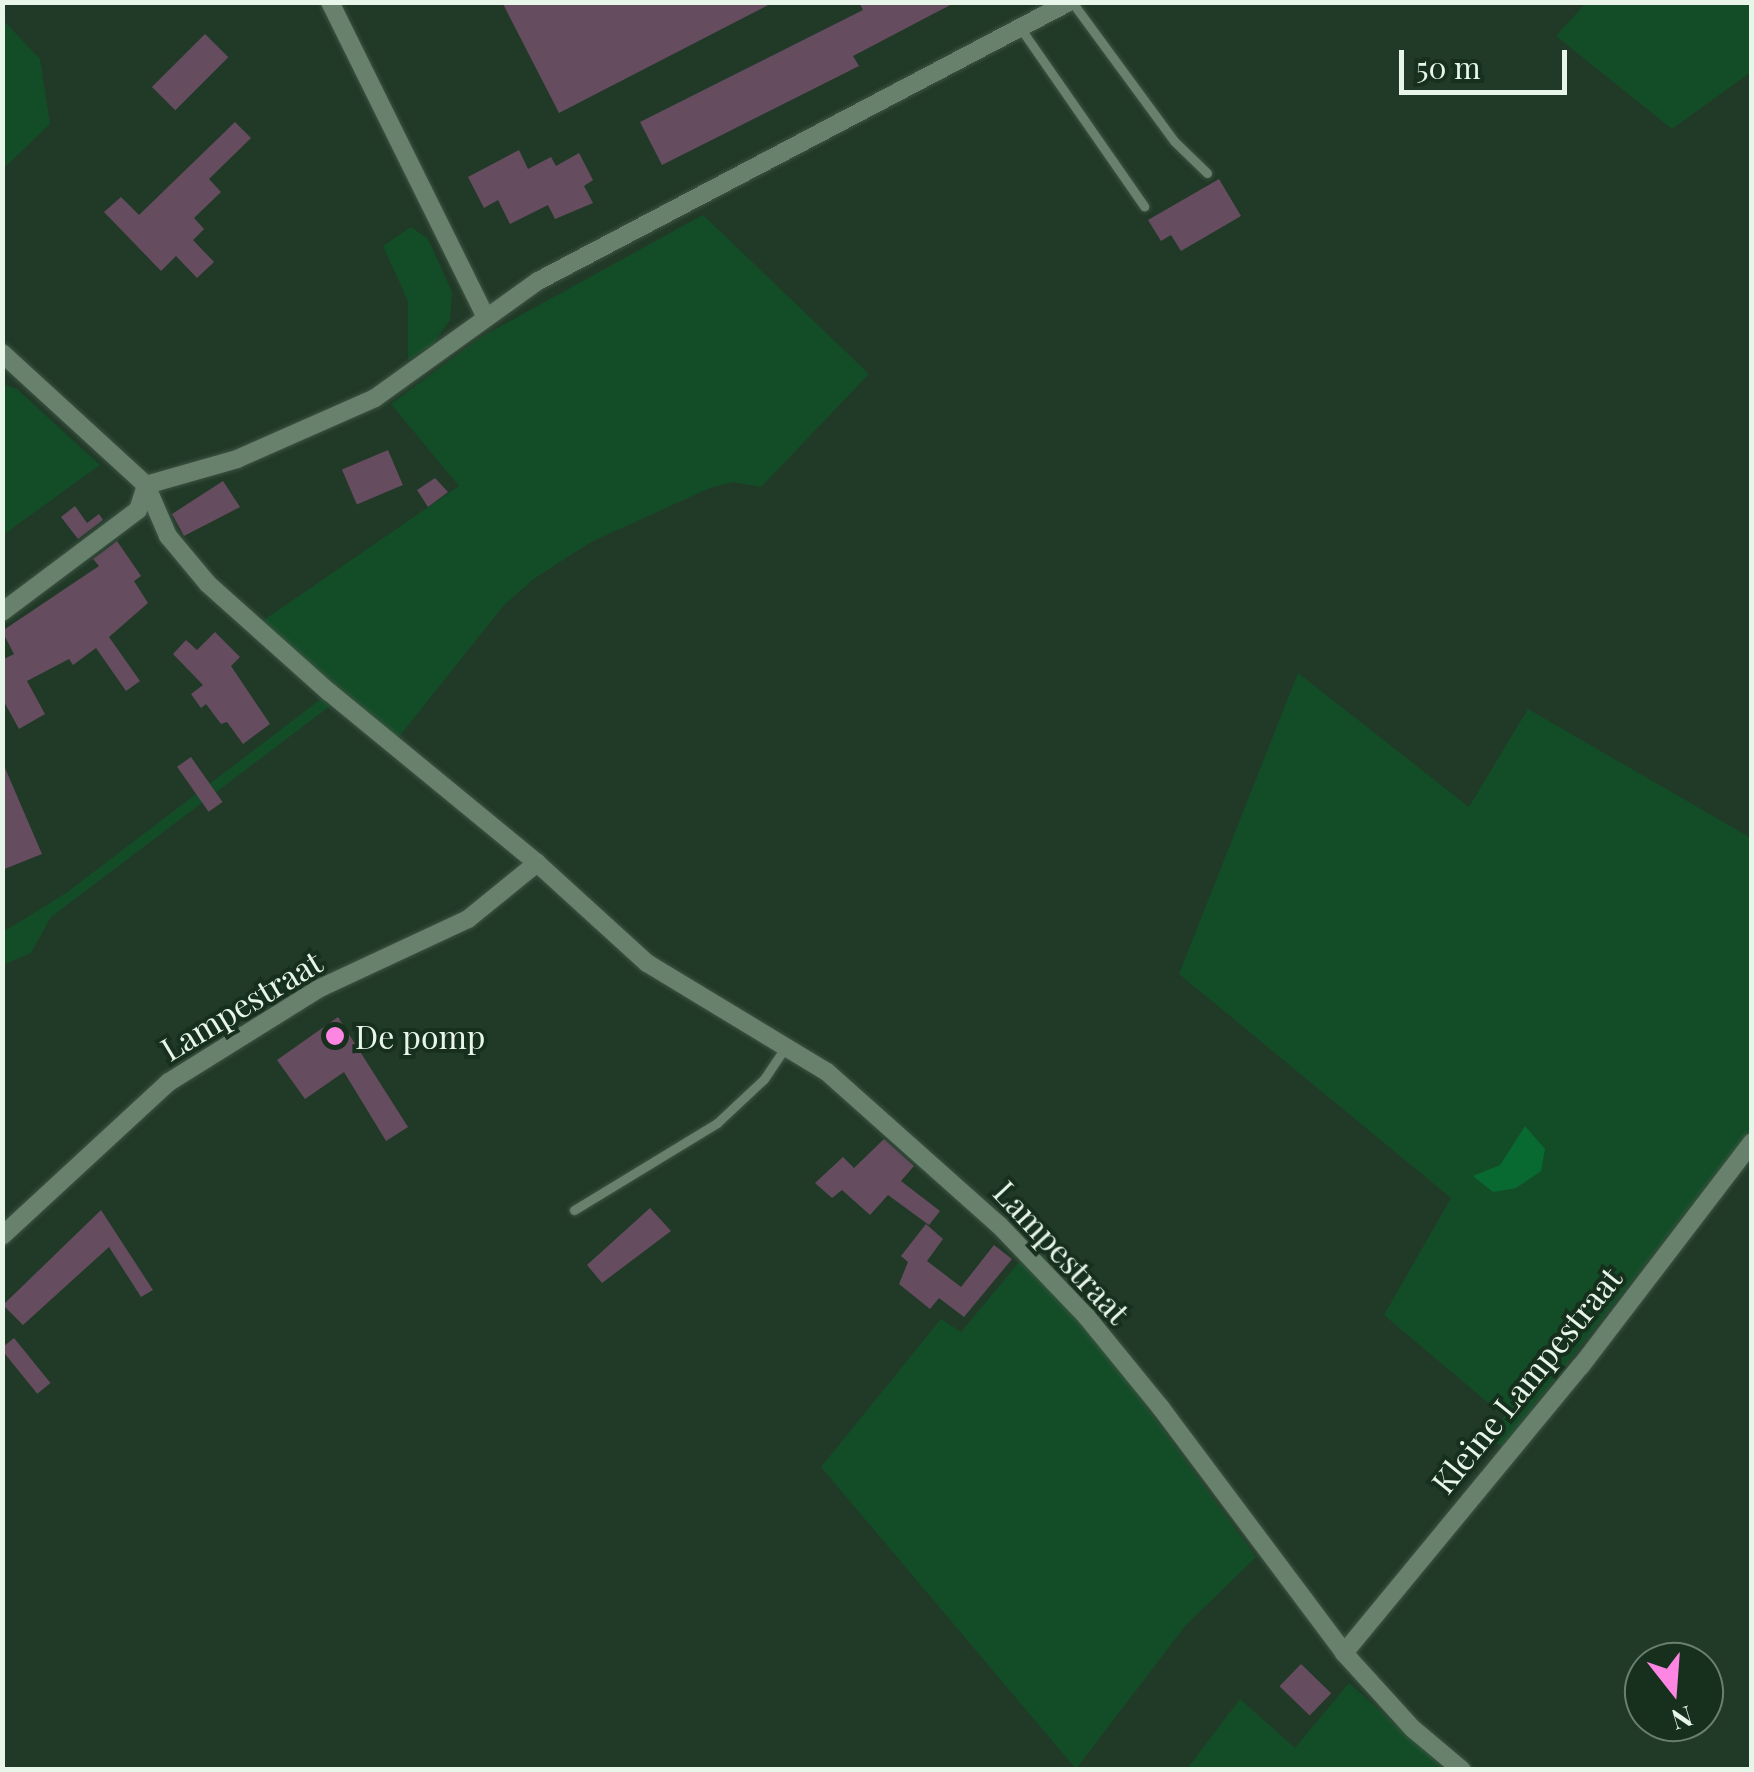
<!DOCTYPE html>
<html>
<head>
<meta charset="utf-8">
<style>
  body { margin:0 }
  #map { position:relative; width:1754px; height:1772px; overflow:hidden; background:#213927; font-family:"Playfair Display",serif }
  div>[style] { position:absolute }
  .green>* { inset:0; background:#134d27 }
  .water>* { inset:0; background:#096a31 }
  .building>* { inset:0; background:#664c5f; transform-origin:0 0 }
  .roads { filter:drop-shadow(0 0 2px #3e5344) drop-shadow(0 0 2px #3e5344) }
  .service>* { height:9px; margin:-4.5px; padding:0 4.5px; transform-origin:4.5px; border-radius:4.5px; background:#67816c }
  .minor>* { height:18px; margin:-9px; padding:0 9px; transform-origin:9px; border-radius:9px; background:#67816c }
  .dots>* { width:28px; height:28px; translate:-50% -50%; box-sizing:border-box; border:5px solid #172f1d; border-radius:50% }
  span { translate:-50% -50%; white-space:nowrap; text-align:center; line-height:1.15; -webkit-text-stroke:8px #172f1d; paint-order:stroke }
  .street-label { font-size:32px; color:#e8f6ea }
  .poi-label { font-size:32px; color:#e8f6ea }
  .left { translate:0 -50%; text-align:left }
  .frame { position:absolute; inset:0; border:5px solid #e8f6ea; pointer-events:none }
  .north { position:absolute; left:1624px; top:1642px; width:100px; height:100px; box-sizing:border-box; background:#172f1d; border:2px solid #6b7f6f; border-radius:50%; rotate:163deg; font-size:28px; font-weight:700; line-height:40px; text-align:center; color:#e8f6ea }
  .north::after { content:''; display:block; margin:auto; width:35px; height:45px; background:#fd86e2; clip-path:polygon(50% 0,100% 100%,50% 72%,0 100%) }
  .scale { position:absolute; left:1399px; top:50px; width:168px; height:45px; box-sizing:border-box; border:5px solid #e8f6ea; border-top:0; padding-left:12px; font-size:30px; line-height:35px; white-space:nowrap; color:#e8f6ea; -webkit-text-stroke:8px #172f1d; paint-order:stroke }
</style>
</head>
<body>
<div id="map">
  <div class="green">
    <i style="clip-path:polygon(1586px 3px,1751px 3px,1751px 72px,1672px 129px,1556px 36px)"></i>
    <i style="clip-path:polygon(3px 20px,40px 59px,50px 124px,3px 169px)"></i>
    <i style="clip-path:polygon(703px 215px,869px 374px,761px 487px,733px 482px,710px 488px,591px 542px,535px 578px,504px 605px,398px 738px,261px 622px,459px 486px,391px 404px,481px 337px)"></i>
    <i style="clip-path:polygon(411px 227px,428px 239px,452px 292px,450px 320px,432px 345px,408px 360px,408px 301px,383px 246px)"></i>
    <i style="clip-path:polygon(2px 384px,17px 389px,100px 465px,3px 535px)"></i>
    <i style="clip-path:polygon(evenodd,1298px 673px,1469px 807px,1528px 709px,1751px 838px,1751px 1129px,1502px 1447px,1489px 1438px,1504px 1416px,1384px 1315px,1451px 1198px,1179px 974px,1298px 673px,1525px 1126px,1493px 1192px,1475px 1176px,1500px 1165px,1525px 1126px)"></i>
    <i style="clip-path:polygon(321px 699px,330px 706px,51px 917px,31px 953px,3px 965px,3px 932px,66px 893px)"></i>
    <i style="clip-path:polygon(1021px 1260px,1104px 1349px,1256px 1557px,1185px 1626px,1076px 1769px,821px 1467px,941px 1319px,961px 1332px)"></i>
    <i style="clip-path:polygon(1349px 1683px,1445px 1769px,1187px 1769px,1240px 1699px,1295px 1748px)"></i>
  </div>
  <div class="water">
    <i style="clip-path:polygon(1525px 1126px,1545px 1149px,1541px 1171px,1516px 1188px,1493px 1192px,1473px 1176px,1500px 1165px)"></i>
  </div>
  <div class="building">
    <i style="clip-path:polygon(502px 2px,774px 2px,559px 113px)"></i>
    <i style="clip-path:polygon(859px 2px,956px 2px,853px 56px,859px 66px,662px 165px,640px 122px,863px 10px)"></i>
    <i style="left:205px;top:34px;width:33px;height:75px;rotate:45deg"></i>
    <i style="clip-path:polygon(235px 122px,251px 138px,209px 179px,221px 192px,194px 218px,204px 229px,193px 240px,214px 262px,197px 278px,176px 256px,161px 271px,104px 212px,121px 197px,139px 215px)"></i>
    <i style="clip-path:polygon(519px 150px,528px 169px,551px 157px,556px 166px,579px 153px,593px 180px,584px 186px,593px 203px,555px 219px,548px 205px,510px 224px,498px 200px,484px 208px,468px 177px)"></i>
    <i style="clip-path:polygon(1219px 179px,1241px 216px,1181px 251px,1171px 235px,1161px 241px,1148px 220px)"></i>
    <i style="left:388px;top:450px;width:38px;height:50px;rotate:67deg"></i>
    <i style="clip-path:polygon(435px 478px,448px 492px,428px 507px,417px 490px)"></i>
    <i style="clip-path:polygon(223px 481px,240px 507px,184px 536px,172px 514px)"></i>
    <i style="clip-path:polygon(75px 506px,87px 523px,99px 514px,103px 520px,78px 539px,61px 517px)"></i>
    <i style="clip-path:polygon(117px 541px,141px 576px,134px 581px,148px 603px,109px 637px,140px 681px,126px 691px,96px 648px,73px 665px,69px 659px,27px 681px,45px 714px,19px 729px,2px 698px,2px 660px,14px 654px,2px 631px,99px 566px,93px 559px)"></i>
    <i style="clip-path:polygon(215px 632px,240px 657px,231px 666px,270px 724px,243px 744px,227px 722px,221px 724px,206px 704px,201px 708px,191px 694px,203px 685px,173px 654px,186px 640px,197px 650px)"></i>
    <i style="left:191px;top:757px;width:55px;height:17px;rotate:55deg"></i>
    <i style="clip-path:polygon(2px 761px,42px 854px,2px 870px)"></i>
    <i style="clip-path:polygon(338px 1017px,408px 1127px,386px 1141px,344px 1072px,305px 1099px,277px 1060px)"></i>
    <i style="clip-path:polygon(884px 1139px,914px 1166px,901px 1181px,940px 1211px,929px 1225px,888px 1195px,870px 1215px,842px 1190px,832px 1198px,815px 1183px,843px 1157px,854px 1168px)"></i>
    <i style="clip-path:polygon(650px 1208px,671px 1231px,602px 1283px,587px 1265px)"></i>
    <i style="clip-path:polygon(101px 1210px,153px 1290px,141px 1297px,109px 1247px,23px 1325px,3px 1305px)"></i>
    <i style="clip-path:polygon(926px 1224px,943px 1239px,927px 1261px,961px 1287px,994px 1245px,1012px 1259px,964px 1317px,939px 1298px,930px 1309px,899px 1284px,908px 1262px,901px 1256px)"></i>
    <i style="left:14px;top:1338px;width:58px;height:17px;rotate:51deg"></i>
    <i style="left:1301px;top:1664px;width:42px;height:31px;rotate:44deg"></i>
  </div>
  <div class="roads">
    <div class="service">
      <i style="left:1072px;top:2px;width:172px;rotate:53.7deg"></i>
      <i style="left:1174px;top:141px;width:46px;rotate:44.1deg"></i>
      <i style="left:1021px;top:29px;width:216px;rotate:55.2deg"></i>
      <i style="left:574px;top:1210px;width:167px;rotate:-31.3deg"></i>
      <i style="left:717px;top:1123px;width:64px;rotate:-43.1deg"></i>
      <i style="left:764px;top:1079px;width:37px;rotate:-56deg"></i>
    </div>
    <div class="minor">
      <i style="left:330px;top:2px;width:348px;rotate:63.7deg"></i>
      <i style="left:2px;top:353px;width:195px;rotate:42.5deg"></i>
      <i style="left:146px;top:485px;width:95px;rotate:-15.9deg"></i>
      <i style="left:237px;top:459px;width:151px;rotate:-23.8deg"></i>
      <i style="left:375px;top:398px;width:201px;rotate:-35.7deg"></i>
      <i style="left:538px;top:281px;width:600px;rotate:-27.72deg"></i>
      <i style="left:146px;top:485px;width:56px;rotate:66.7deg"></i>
      <i style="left:168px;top:536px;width:62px;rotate:50.2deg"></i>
      <i style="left:208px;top:584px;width:162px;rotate:41.8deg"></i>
      <i style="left:329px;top:692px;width:269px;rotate:39.4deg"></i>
      <i style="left:537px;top:863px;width:149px;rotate:42.3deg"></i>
      <i style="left:647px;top:963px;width:210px;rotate:31.2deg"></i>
      <i style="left:827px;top:1072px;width:230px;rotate:41.7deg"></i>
      <i style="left:999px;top:1225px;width:126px;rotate:46.3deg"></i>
      <i style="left:1086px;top:1316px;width:119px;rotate:50.8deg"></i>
      <i style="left:1161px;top:1408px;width:306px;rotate:53.2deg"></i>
      <i style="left:1344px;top:1653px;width:101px;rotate:47.8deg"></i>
      <i style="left:1412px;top:1728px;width:65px;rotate:40deg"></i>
      <i style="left:2px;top:612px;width:170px;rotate:-36.9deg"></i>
      <i style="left:138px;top:510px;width:26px;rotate:-72deg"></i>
      <i style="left:2px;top:1236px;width:227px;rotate:-42.7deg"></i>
      <i style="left:169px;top:1082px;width:178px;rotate:-31.9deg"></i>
      <i style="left:320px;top:988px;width:163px;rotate:-25deg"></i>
      <i style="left:468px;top:919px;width:89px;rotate:-39.1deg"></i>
      <i style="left:1344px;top:1653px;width:372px;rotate:-50.5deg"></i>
      <i style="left:1581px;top:1366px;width:282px;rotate:-52.6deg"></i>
    </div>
  </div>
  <div class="dots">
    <i style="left:335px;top:1036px;background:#fd86e2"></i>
  </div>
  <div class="street-label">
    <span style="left:241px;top:1005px;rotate:-31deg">Lampestraat</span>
    <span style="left:1062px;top:1252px;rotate:47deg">Lampestraat</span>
    <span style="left:1526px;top:1380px;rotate:-51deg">Kleine Lampestraat</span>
  </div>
  <div class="poi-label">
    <span class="left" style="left:355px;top:1036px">De pomp</span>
  </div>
  <div class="frame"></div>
  <div class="north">N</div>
  <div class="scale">50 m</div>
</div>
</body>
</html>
